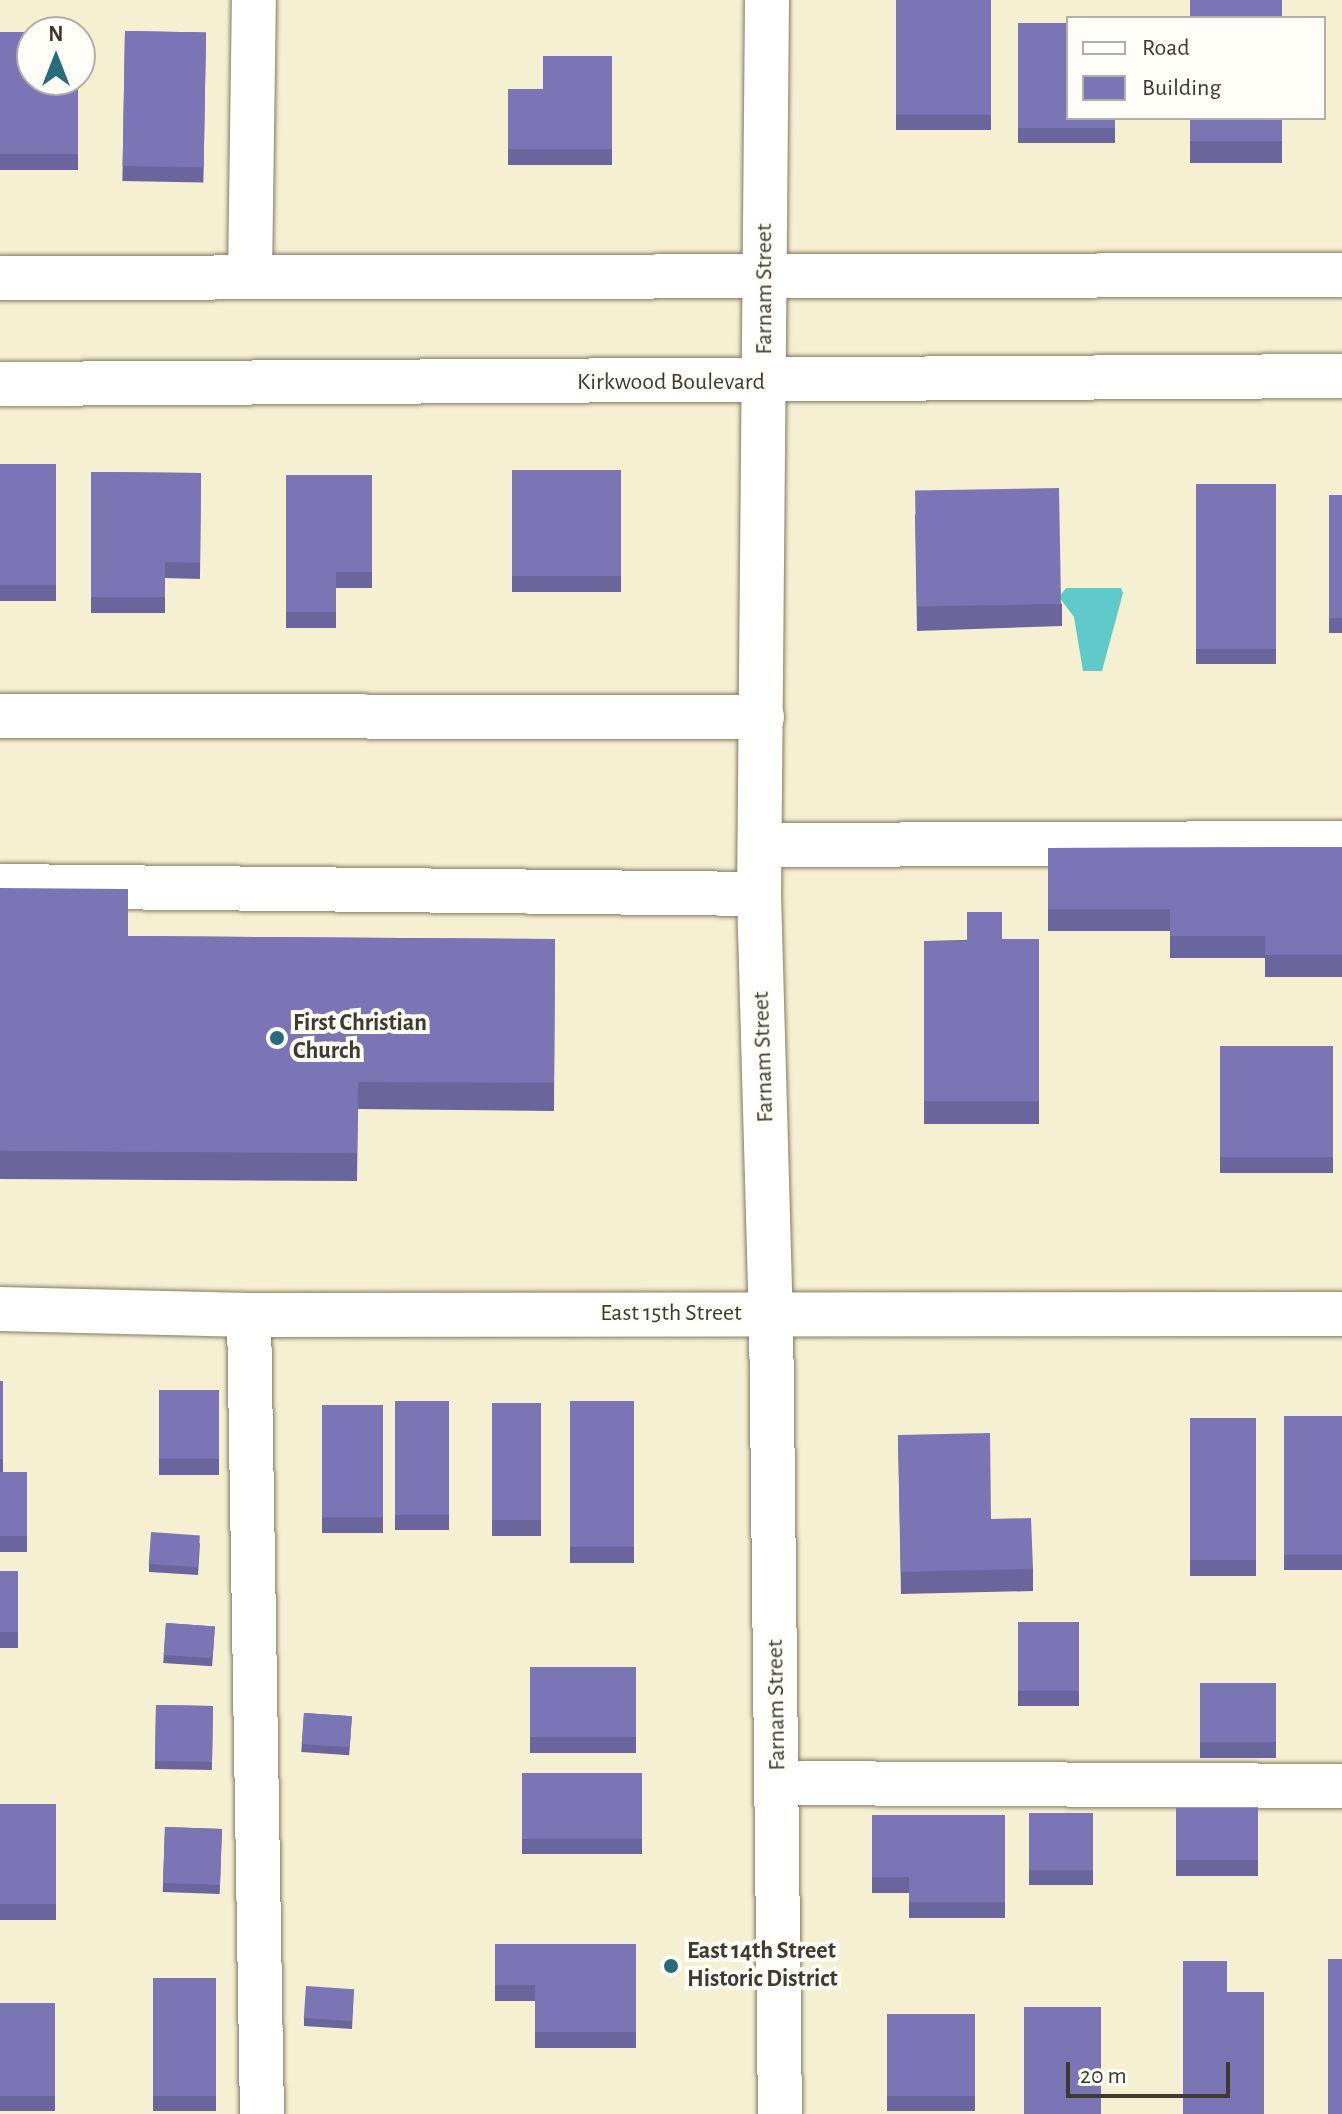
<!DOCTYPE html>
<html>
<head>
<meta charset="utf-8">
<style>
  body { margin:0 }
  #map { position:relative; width:1342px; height:2114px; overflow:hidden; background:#f6f0d3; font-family:"Alegreya Sans",sans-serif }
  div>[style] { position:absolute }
  .water>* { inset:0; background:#60c9ca }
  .roads { filter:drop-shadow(0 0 2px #817b62) drop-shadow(0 0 2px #817b62) }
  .minor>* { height:44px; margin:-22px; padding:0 22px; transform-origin:22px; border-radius:22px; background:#fff }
  .wall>* { inset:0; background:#6a659c; transform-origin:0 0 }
  .building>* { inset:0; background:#7b75b5; transform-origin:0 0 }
  .dots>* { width:22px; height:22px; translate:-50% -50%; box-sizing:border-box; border:4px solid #fefdf7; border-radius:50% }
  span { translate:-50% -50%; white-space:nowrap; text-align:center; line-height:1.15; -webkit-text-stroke:8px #fefdf7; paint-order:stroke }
  .street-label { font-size:24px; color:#3d3b30 }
  .poi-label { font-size:24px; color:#3d3b30; font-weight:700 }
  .left { translate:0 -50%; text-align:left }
  .legend { position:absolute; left:1066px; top:16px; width:260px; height:104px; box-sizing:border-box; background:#fefdf7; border:2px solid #b1afa7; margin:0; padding:10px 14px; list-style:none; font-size:24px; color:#3d3b30 }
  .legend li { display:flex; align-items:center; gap:16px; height:40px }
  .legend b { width:40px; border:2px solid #b1afa7 }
  .north { position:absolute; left:16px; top:16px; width:80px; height:80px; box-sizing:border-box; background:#fefdf7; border:2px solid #b1afa7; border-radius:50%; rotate:0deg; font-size:22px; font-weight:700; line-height:32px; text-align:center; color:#3d3b30 }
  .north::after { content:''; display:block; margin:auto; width:28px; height:36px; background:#276b7c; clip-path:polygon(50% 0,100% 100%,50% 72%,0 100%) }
  .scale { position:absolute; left:1066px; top:2062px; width:164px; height:36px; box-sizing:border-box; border:4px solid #3d3b30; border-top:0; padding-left:10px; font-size:24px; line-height:28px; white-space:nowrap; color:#3d3b30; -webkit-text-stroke:6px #fefdf7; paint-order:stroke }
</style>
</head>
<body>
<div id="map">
  <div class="water">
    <i style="clip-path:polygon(1066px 588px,1121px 588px,1123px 593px,1102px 671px,1083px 671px,1074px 617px,1059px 597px)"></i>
  </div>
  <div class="roads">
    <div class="minor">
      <i style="left:767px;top:0;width:894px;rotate:90.51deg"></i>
      <i style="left:759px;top:894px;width:419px;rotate:88.4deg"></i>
      <i style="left:771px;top:1313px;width:801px;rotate:89.36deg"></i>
      <i style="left:250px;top:277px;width:277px;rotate:-89.2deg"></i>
      <i style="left:0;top:278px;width:1342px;rotate:-0.13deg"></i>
      <i style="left:0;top:384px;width:1342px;rotate:-0.34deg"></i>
      <i style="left:0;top:716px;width:762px;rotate:0.08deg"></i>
      <i style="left:761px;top:845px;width:581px;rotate:-0.2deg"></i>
      <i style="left:0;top:886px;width:759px;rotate:0.6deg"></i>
      <i style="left:0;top:1309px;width:249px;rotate:1.4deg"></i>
      <i style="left:249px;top:1315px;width:1093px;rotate:-0.05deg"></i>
      <i style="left:249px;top:1315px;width:799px;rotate:89.07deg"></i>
      <i style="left:778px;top:1783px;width:564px;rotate:0.3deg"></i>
    </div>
  </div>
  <div class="wall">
    <i style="left:896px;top:0;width:95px;height:130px"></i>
    <i style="clip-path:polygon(1018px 23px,1115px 118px,1115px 143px,1018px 143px)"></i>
    <i style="left:125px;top:31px;width:81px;height:150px;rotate:1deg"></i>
    <i style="clip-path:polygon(0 32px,78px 80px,78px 170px,0 170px)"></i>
    <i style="clip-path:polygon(612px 56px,612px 165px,508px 165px,508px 89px,543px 89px)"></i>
    <i style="left:1190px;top:118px;width:92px;height:45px"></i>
    <i style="left:0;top:464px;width:56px;height:137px"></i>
    <i style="left:512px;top:470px;width:109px;height:122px"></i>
    <i style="clip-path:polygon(91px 472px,201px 473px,200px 579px,165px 578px,165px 613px,91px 613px)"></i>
    <i style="clip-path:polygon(286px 475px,372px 475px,372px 588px,336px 588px,336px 628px,286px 628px)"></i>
    <i style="left:1196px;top:484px;width:80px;height:180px"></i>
    <i style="left:1329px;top:495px;width:13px;height:138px"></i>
    <i style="clip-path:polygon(915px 514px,1062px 604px,1062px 626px,917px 631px)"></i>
    <i style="clip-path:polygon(1342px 847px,1342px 977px,1265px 977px,1265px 958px,1170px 958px,1170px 931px,1048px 931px,1048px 848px)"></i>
    <i style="clip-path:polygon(0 888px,128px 936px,555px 939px,554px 1111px,358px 1109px,357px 1181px,0 1179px)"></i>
    <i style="clip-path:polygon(1002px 939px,1039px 939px,1039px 1124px,924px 1124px,924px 941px)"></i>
    <i style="left:1220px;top:1046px;width:113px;height:127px"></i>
    <i style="clip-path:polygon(0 1381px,3px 1381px,3px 1472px,27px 1472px,27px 1552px,0 1552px)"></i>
    <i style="left:159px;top:1390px;width:60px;height:85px"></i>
    <i style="left:395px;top:1401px;width:54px;height:129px"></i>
    <i style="left:570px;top:1401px;width:64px;height:162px"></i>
    <i style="left:492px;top:1403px;width:49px;height:133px"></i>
    <i style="left:322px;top:1405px;width:61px;height:128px"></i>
    <i style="left:1284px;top:1416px;width:58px;height:154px"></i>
    <i style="left:1190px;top:1418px;width:66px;height:158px"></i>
    <i style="clip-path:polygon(898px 1435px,1033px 1569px,1033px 1591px,901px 1594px)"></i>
    <i style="clip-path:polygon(200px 1543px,198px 1575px,149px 1572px,149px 1564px)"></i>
    <i style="left:0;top:1571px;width:18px;height:77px"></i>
    <i style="left:1018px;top:1622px;width:61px;height:84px"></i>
    <i style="left:166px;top:1623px;width:49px;height:40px;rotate:4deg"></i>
    <i style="left:530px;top:1667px;width:106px;height:86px"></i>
    <i style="left:1200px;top:1683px;width:76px;height:75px"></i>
    <i style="left:156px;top:1705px;width:57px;height:64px;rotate:1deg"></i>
    <i style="left:304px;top:1713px;width:48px;height:39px;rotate:4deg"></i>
    <i style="left:522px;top:1773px;width:120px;height:81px"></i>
    <i style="left:0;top:1804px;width:56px;height:116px"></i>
    <i style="left:1176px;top:1808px;width:82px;height:68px"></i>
    <i style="left:1029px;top:1813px;width:64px;height:72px"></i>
    <i style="clip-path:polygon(872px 1815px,1005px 1815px,1005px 1918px,909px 1918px,909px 1893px,872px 1893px)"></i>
    <i style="left:165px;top:1827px;width:57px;height:65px;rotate:2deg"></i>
    <i style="clip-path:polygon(495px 1944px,636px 1944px,636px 2048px,535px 2048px,535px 2001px,495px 2001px)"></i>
    <i style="left:153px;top:1978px;width:63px;height:133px"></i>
    <i style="clip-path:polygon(354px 1989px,352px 2029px,304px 2026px,304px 2018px)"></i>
    <i style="left:0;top:2003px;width:55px;height:108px"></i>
    <i style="left:887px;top:2014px;width:88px;height:97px"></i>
  </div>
  <div class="building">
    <i style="left:896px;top:0;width:95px;height:115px"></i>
    <i style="left:1190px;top:0;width:92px;height:18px"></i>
    <i style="clip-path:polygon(1018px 23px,1068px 23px,1068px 118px,1115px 118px,1115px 128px,1018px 128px)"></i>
    <i style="left:125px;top:31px;width:81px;height:135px;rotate:1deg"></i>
    <i style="clip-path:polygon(0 32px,32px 32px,32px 80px,78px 80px,78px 154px,0 154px)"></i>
    <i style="clip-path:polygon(543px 56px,612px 56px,612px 149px,508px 149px,508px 89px,543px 89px)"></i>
    <i style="left:1190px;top:118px;width:92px;height:23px"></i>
    <i style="left:0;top:464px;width:56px;height:121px"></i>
    <i style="left:512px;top:470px;width:109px;height:106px"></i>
    <i style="clip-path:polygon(91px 472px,201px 473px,200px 563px,165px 562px,165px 597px,91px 597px)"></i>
    <i style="clip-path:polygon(286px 475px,372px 475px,372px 572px,336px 572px,336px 612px,286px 612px)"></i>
    <i style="left:1196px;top:484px;width:80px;height:165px"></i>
    <i style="left:1059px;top:488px;width:116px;height:144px;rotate:89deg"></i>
    <i style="left:1329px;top:495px;width:13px;height:123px"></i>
    <i style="clip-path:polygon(1342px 847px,1342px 955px,1265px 955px,1265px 936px,1170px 936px,1170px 909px,1048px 909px,1048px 848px)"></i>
    <i style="clip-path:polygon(0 888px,128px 889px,128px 936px,555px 939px,554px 1083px,358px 1082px,357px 1153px,0 1151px)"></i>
    <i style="clip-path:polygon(967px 912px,1002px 912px,1002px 939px,1039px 939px,1039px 1101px,924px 1101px,924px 941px,967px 941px)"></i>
    <i style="left:1220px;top:1046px;width:113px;height:111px"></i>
    <i style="left:0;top:1381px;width:3px;height:78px"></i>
    <i style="left:159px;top:1390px;width:60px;height:69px"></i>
    <i style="left:395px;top:1401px;width:54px;height:114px"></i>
    <i style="left:570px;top:1401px;width:64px;height:146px"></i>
    <i style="left:492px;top:1403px;width:49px;height:117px"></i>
    <i style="left:322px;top:1405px;width:61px;height:112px"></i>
    <i style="left:1284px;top:1416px;width:58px;height:139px"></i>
    <i style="left:1190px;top:1418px;width:66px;height:142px"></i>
    <i style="clip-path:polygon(990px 1433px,991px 1519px,1031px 1518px,1033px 1569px,901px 1572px,898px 1435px)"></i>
    <i style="left:0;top:1472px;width:27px;height:64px"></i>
    <i style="left:151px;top:1532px;width:49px;height:32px;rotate:4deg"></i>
    <i style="left:0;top:1571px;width:18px;height:61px"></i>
    <i style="left:1018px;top:1622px;width:61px;height:69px"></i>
    <i style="left:166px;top:1623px;width:49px;height:32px;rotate:4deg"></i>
    <i style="left:530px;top:1667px;width:106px;height:70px"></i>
    <i style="left:1200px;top:1683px;width:76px;height:59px"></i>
    <i style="left:156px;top:1705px;width:57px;height:56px;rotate:1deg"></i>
    <i style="left:304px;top:1713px;width:48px;height:31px;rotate:4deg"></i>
    <i style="left:522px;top:1773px;width:120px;height:66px"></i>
    <i style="left:0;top:1804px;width:56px;height:100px"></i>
    <i style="left:1176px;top:1808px;width:82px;height:52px"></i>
    <i style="left:1029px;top:1813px;width:64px;height:57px"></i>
    <i style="clip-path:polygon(872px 1815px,1005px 1815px,1005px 1902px,909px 1902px,909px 1877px,872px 1877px)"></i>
    <i style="left:165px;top:1827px;width:57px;height:56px;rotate:2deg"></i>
    <i style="clip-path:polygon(495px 1944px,636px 1944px,636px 2032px,535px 2032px,535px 1985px,495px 1985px)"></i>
    <i style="left:1328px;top:1959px;width:14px;height:155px"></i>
    <i style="clip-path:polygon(1183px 1961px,1227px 1961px,1227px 1992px,1264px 1992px,1264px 2114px,1183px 2114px)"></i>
    <i style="left:153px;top:1978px;width:63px;height:118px"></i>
    <i style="left:306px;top:1986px;width:48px;height:32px;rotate:4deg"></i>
    <i style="left:0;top:2003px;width:55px;height:93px"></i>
    <i style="left:1024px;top:2007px;width:77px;height:107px"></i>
    <i style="left:887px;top:2014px;width:88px;height:82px"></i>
  </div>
  <div class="dots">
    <i style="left:277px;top:1038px;background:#276b7c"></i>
    <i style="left:671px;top:1966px;background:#276b7c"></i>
  </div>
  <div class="street-label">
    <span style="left:765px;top:289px;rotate:-90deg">Farnam Street</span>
    <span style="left:671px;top:383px">Kirkwood Boulevard</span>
    <span style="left:764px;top:1057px;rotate:-92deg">Farnam Street</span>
    <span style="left:671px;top:1314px">East 15th Street</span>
    <span style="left:777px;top:1705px;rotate:-91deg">Farnam Street</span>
  </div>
  <div class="poi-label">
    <span class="left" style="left:293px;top:1038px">First Christian<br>Church</span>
    <span class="left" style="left:687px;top:1966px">East 14th Street<br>Historic District</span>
  </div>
  <ul class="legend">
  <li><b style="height:10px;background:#fff"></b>Road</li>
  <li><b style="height:22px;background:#7b75b5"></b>Building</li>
  </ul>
  <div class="north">N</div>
  <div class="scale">20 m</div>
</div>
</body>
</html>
